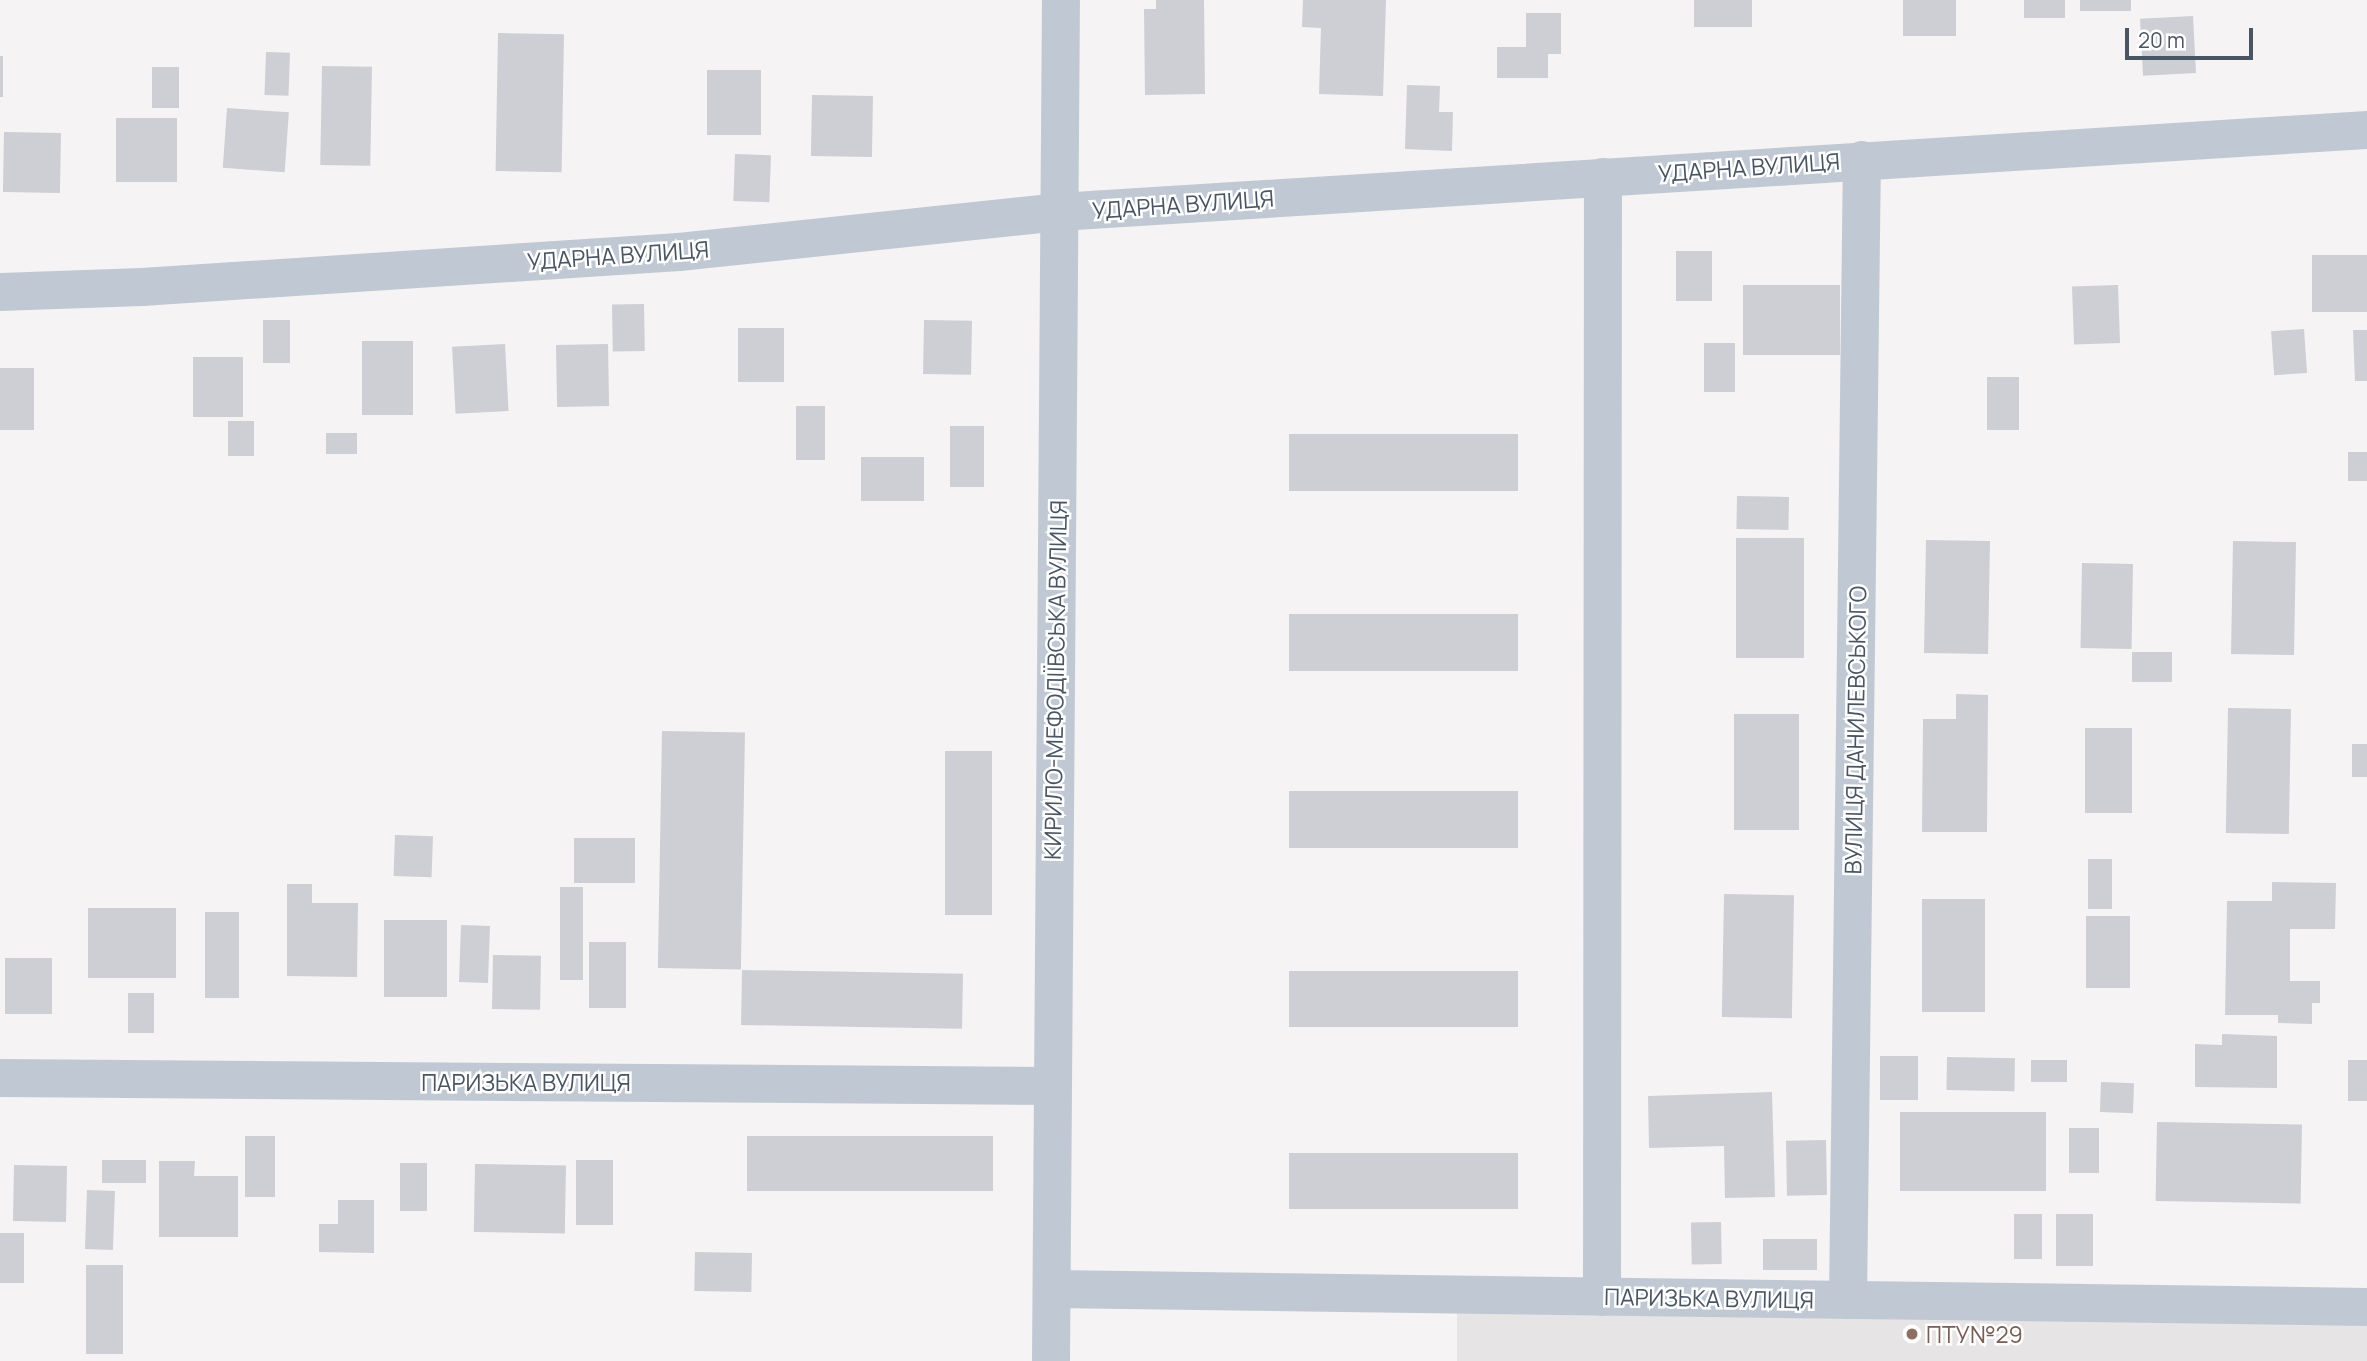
<!DOCTYPE html>
<html>
<head>
<meta charset="utf-8">
<style>
  body { margin:0 }
  #map { position:relative; width:2367px; height:1361px; overflow:hidden; background:#f5f3f3; font-family:Manrope,sans-serif }
  div>[style] { position:absolute }
  .education>* { inset:0; background:#e6e4e5 }
  .building>* { inset:0; background:#cdcfd5; transform-origin:0 0 }
  .minor>* { height:38px; margin:-19px; padding:0 19px; transform-origin:19px; border-radius:19px; background:#c0c9d3 }
  .tertiary>* { height:38px; margin:-19px; padding:0 19px; transform-origin:19px; border-radius:19px; background:#c0c9d3 }
  .dots>* { width:19px; height:19px; translate:-50% -50%; box-sizing:border-box; border:4px solid #fff; border-radius:50% }
  span { translate:-50% -50%; white-space:nowrap; text-align:center; line-height:1.15; -webkit-text-stroke:5px #fff; paint-order:stroke }
  .street-label { font-size:23px; color:#495562 }
  .education-label { font-size:23px; color:#785e54 }
  .left { translate:0 -50%; text-align:left }
  .scale { position:absolute; left:2125px; top:28px; width:128px; height:32px; box-sizing:border-box; border:4px solid #495562; border-top:0; padding-left:9px; font-size:21px; line-height:24px; white-space:nowrap; color:#495562; -webkit-text-stroke:5px #fff; paint-order:stroke }
</style>
</head>
<body>
<div id="map">
  <div class="education">
    <i style="clip-path:polygon(1457px 1295px,2367px 1307px,2367px 1361px,1457px 1361px)"></i>
  </div>
  <div class="building">
    <i style="clip-path:polygon(1156px 0,1204px 0,1205px 94px,1145px 95px,1144px 9px,1156px 9px)"></i>
    <i style="clip-path:polygon(1303px 0,1386px 0,1383px 96px,1319px 94px,1321px 28px,1302px 27px)"></i>
    <i style="left:1694px;top:0;width:58px;height:27px"></i>
    <i style="left:1903px;top:0;width:53px;height:36px"></i>
    <i style="left:2024px;top:0;width:41px;height:18px"></i>
    <i style="left:2080px;top:0;width:51px;height:11px"></i>
    <i style="clip-path:polygon(1526px 13px,1561px 13px,1561px 54px,1548px 54px,1548px 78px,1497px 78px,1497px 47px,1526px 47px)"></i>
    <i style="left:2193px;top:16px;width:57px;height:53px;rotate:87deg"></i>
    <i style="left:498px;top:33px;width:66px;height:138px;rotate:1deg"></i>
    <i style="left:266px;top:52px;width:24px;height:43px;rotate:2deg"></i>
    <i style="left:0;top:56px;width:3px;height:41px"></i>
    <i style="left:322px;top:66px;width:50px;height:99px;rotate:1deg"></i>
    <i style="left:152px;top:67px;width:27px;height:41px"></i>
    <i style="left:707px;top:70px;width:54px;height:65px"></i>
    <i style="clip-path:polygon(1407px 85px,1440px 86px,1439px 112px,1453px 112px,1452px 151px,1405px 149px)"></i>
    <i style="left:812px;top:95px;width:61px;height:61px;rotate:1deg"></i>
    <i style="left:227px;top:108px;width:62px;height:60px;rotate:4deg"></i>
    <i style="left:116px;top:118px;width:61px;height:64px"></i>
    <i style="left:4px;top:132px;width:57px;height:60px;rotate:1deg"></i>
    <i style="left:735px;top:154px;width:36px;height:47px;rotate:2deg"></i>
    <i style="left:1676px;top:251px;width:36px;height:50px"></i>
    <i style="left:2367px;top:255px;width:57px;height:55px;rotate:90deg"></i>
    <i style="left:1743px;top:285px;width:97px;height:70px"></i>
    <i style="left:2118px;top:285px;width:58px;height:46px;rotate:88deg"></i>
    <i style="left:644px;top:304px;width:47px;height:32px;rotate:89deg"></i>
    <i style="left:290px;top:320px;width:43px;height:27px;rotate:90deg"></i>
    <i style="left:924px;top:320px;width:48px;height:54px;rotate:1deg"></i>
    <i style="left:738px;top:328px;width:46px;height:54px"></i>
    <i style="left:2304px;top:329px;width:44px;height:33px;rotate:86deg"></i>
    <i style="clip-path:polygon(2353px 330px,2367px 330px,2367px 381px,2355px 381px)"></i>
    <i style="left:362px;top:341px;width:51px;height:74px"></i>
    <i style="left:1704px;top:343px;width:31px;height:49px"></i>
    <i style="left:505px;top:344px;width:67px;height:53px;rotate:87deg"></i>
    <i style="left:608px;top:344px;width:62px;height:52px;rotate:89deg"></i>
    <i style="left:193px;top:357px;width:50px;height:60px"></i>
    <i style="left:0;top:368px;width:34px;height:62px"></i>
    <i style="left:1987px;top:377px;width:32px;height:53px"></i>
    <i style="left:796px;top:406px;width:29px;height:54px"></i>
    <i style="left:228px;top:421px;width:26px;height:35px"></i>
    <i style="left:950px;top:426px;width:34px;height:61px"></i>
    <i style="left:326px;top:433px;width:31px;height:21px"></i>
    <i style="left:1289px;top:434px;width:229px;height:57px"></i>
    <i style="left:2348px;top:452px;width:19px;height:29px"></i>
    <i style="left:861px;top:457px;width:63px;height:44px"></i>
    <i style="left:1737px;top:496px;width:52px;height:33px;rotate:1deg"></i>
    <i style="left:1736px;top:538px;width:68px;height:120px"></i>
    <i style="left:1926px;top:540px;width:64px;height:113px;rotate:1deg"></i>
    <i style="left:2233px;top:541px;width:63px;height:113px;rotate:1deg"></i>
    <i style="left:2082px;top:563px;width:51px;height:85px;rotate:1deg"></i>
    <i style="left:1289px;top:614px;width:229px;height:57px"></i>
    <i style="left:2132px;top:652px;width:40px;height:30px"></i>
    <i style="clip-path:polygon(1956px 694px,1988px 695px,1987px 832px,1922px 832px,1923px 719px,1956px 719px)"></i>
    <i style="left:2228px;top:708px;width:63px;height:125px;rotate:1deg"></i>
    <i style="left:1734px;top:714px;width:65px;height:116px"></i>
    <i style="left:2085px;top:728px;width:47px;height:85px"></i>
    <i style="left:662px;top:731px;width:83px;height:237px;rotate:1deg"></i>
    <i style="left:2352px;top:744px;width:15px;height:33px"></i>
    <i style="left:945px;top:751px;width:47px;height:164px"></i>
    <i style="left:1289px;top:791px;width:229px;height:57px"></i>
    <i style="left:395px;top:835px;width:38px;height:41px;rotate:2deg"></i>
    <i style="left:574px;top:838px;width:61px;height:45px"></i>
    <i style="left:2088px;top:859px;width:24px;height:50px"></i>
    <i style="clip-path:polygon(2272px 882px,2336px 883px,2335px 929px,2290px 929px,2290px 981px,2320px 981px,2320px 1003px,2312px 1003px,2312px 1024px,2278px 1023px,2278px 1015px,2225px 1015px,2227px 901px,2272px 901px)"></i>
    <i style="clip-path:polygon(287px 884px,312px 884px,312px 903px,358px 903px,357px 977px,287px 976px)"></i>
    <i style="left:560px;top:887px;width:23px;height:93px"></i>
    <i style="left:1724px;top:894px;width:70px;height:123px;rotate:1deg"></i>
    <i style="left:1922px;top:899px;width:63px;height:113px"></i>
    <i style="left:88px;top:908px;width:88px;height:70px"></i>
    <i style="left:205px;top:912px;width:34px;height:86px"></i>
    <i style="left:2086px;top:916px;width:44px;height:72px"></i>
    <i style="left:384px;top:920px;width:63px;height:77px"></i>
    <i style="left:461px;top:925px;width:29px;height:57px;rotate:2deg"></i>
    <i style="left:589px;top:942px;width:37px;height:66px"></i>
    <i style="left:493px;top:955px;width:48px;height:54px;rotate:1deg"></i>
    <i style="left:5px;top:958px;width:47px;height:56px"></i>
    <i style="left:742px;top:970px;width:221px;height:55px;rotate:1deg"></i>
    <i style="left:1289px;top:971px;width:229px;height:56px"></i>
    <i style="left:128px;top:993px;width:26px;height:40px"></i>
    <i style="clip-path:polygon(2222px 1034px,2277px 1036px,2277px 1088px,2195px 1087px,2195px 1044px,2222px 1045px)"></i>
    <i style="left:1880px;top:1056px;width:38px;height:44px"></i>
    <i style="left:1947px;top:1057px;width:68px;height:33px;rotate:1deg"></i>
    <i style="left:2031px;top:1060px;width:36px;height:22px"></i>
    <i style="left:2348px;top:1060px;width:19px;height:41px"></i>
    <i style="left:2101px;top:1082px;width:33px;height:30px;rotate:2deg"></i>
    <i style="clip-path:polygon(1772px 1092px,1775px 1197px,1725px 1198px,1724px 1146px,1649px 1148px,1648px 1096px)"></i>
    <i style="left:1900px;top:1112px;width:146px;height:79px"></i>
    <i style="left:2157px;top:1122px;width:145px;height:79px;rotate:1deg"></i>
    <i style="left:2069px;top:1128px;width:30px;height:45px"></i>
    <i style="left:245px;top:1136px;width:30px;height:61px"></i>
    <i style="left:747px;top:1136px;width:246px;height:55px"></i>
    <i style="left:1826px;top:1140px;width:55px;height:40px;rotate:89deg"></i>
    <i style="left:1289px;top:1153px;width:229px;height:56px"></i>
    <i style="left:102px;top:1160px;width:44px;height:23px"></i>
    <i style="left:576px;top:1160px;width:37px;height:65px"></i>
    <i style="clip-path:polygon(159px 1161px,195px 1161px,194px 1176px,238px 1176px,238px 1237px,159px 1237px)"></i>
    <i style="left:400px;top:1163px;width:27px;height:48px"></i>
    <i style="left:475px;top:1164px;width:91px;height:68px;rotate:1deg"></i>
    <i style="left:14px;top:1165px;width:53px;height:56px;rotate:1deg"></i>
    <i style="left:87px;top:1190px;width:28px;height:59px;rotate:2deg"></i>
    <i style="clip-path:polygon(338px 1200px,374px 1200px,374px 1253px,319px 1252px,319px 1224px,338px 1224px)"></i>
    <i style="left:2014px;top:1214px;width:28px;height:45px"></i>
    <i style="left:2056px;top:1214px;width:37px;height:52px"></i>
    <i style="left:1721px;top:1222px;width:42px;height:30px;rotate:89deg"></i>
    <i style="left:0;top:1233px;width:24px;height:50px"></i>
    <i style="left:1763px;top:1239px;width:54px;height:31px"></i>
    <i style="left:695px;top:1252px;width:57px;height:39px;rotate:1deg"></i>
    <i style="left:86px;top:1265px;width:37px;height:89px"></i>
  </div>
  <div class="minor">
    <i style="left:0;top:292px;width:142px;rotate:-2deg"></i>
    <i style="left:142px;top:287px;width:538px;rotate:-3.73deg"></i>
    <i style="left:679px;top:252px;width:382px;rotate:-6deg"></i>
    <i style="left:1059px;top:212px;width:1311px;rotate:-3.59deg"></i>
    <i style="left:0;top:1078px;width:1052px;rotate:0.44deg"></i>
    <i style="left:1052px;top:1289px;width:1315px;rotate:0.78deg"></i>
    <i style="left:1602px;top:1297px;width:1120px;rotate:-89.95deg"></i>
    <i style="left:1848px;top:1300px;width:1140px;rotate:-89.3deg"></i>
  </div>
  <div class="tertiary">
    <i style="left:1051px;top:1361px;width:1361px;rotate:-89.58deg"></i>
  </div>
  <div class="dots">
    <i style="left:1912px;top:1334px;background:#8d6e63"></i>
  </div>
  <div class="street-label">
    <span style="left:1749px;top:167px;rotate:-4deg">УДАРНА ВУЛИЦЯ</span>
    <span style="left:1183px;top:204px;rotate:-4deg">УДАРНА ВУЛИЦЯ</span>
    <span style="left:618px;top:255px;rotate:-4deg">УДАРНА ВУЛИЦЯ</span>
    <span style="left:1055px;top:680px;rotate:-89deg">КИРИЛО-МЕФОДІЇВСЬКА ВУЛИЦЯ</span>
    <span style="left:1855px;top:730px;rotate:-89deg">ВУЛИЦЯ ДАНИЛЕВСЬКОГО</span>
    <span style="left:526px;top:1082px">ПАРИЗЬКА ВУЛИЦЯ</span>
    <span style="left:1709px;top:1298px;rotate:1deg">ПАРИЗЬКА ВУЛИЦЯ</span>
  </div>
  <div class="education-label">
    <span class="left" style="left:1926px;top:1334px">ПТУ№29</span>
  </div>
  <div class="scale">20 m</div>
</div>
</body>
</html>
